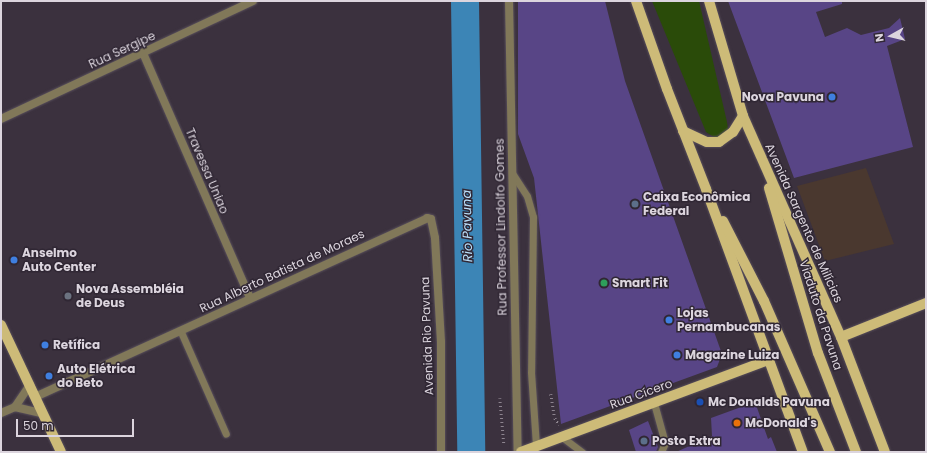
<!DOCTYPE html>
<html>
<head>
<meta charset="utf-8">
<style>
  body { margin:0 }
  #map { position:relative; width:927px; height:453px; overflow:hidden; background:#3b313e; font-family:Poppins,sans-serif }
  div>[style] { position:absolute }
  .industrial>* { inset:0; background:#4a382f }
  .green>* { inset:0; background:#2a4b09 }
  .river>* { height:28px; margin:-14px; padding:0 14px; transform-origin:14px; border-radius:14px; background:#3c85b6 }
  .building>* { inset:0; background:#584586 }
  .path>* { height:2.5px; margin-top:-1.25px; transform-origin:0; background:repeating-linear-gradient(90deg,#8d848f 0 1px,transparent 0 4px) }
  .roads { filter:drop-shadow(0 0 1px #584f5b) drop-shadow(0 0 1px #584f5b) }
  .service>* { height:7px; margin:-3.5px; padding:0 3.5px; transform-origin:3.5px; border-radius:3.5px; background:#817859 }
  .minor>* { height:8px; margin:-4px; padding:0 4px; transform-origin:4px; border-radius:4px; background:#817859 }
  .tertiary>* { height:8px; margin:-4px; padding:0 4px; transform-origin:4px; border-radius:4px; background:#817859 }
  .primary>* { height:10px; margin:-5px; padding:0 5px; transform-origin:5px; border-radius:5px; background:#cdbb78 }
  .dots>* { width:11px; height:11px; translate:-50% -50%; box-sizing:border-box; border:2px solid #302734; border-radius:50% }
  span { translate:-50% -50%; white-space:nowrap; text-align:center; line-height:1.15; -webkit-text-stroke:3px #302734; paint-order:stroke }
  .street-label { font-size:12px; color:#dcd5de }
  .poi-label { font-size:12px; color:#dcd5de; font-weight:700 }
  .right { translate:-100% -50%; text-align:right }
  .left { translate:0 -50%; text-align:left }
  .water-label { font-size:13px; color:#badffa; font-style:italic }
  .frame { position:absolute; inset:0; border:2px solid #dcd5de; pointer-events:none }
  .north { position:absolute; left:871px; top:16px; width:40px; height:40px; -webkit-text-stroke:3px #302734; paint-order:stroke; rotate:262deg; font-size:11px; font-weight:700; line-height:16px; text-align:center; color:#dcd5de }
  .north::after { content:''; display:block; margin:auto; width:14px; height:18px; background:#dcd5de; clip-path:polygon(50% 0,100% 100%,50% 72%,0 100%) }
  .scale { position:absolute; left:16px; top:419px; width:118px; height:18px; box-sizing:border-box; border:2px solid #dcd5de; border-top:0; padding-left:5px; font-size:12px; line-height:14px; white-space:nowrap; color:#dcd5de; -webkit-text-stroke:3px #302734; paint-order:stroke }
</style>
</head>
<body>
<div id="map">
  <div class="industrial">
    <i style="clip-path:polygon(866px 168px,894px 244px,825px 261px,797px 186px)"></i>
  </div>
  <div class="green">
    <i style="clip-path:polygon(652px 1px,699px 1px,727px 122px,728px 129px,717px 139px,706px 132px)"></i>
  </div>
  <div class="river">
    <i style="left:465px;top:1px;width:451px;rotate:89.2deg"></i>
  </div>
  <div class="building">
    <i style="clip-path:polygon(518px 1px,605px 1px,625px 81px,722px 354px,717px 367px,561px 424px,534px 178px,518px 134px)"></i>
    <i style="clip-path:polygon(728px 1px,842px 1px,842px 4px,816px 12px,825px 37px,847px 28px,861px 35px,889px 28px,900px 18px,905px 39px,887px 46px,913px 147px,794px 178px)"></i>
    <i style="clip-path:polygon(755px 402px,768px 439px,771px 437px,777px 452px,676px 452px,712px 436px,711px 418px)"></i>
    <i style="clip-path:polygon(648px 421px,658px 447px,656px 452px,636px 452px,629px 430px)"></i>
  </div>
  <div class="path">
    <i style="left:551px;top:394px;width:24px;rotate:81deg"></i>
    <i style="left:555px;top:418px;width:8px;rotate:60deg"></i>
    <i style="left:500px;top:398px;width:46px;rotate:85deg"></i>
  </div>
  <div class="roads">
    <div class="service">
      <i style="left:512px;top:173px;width:27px;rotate:57deg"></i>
      <i style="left:527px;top:196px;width:22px;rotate:74deg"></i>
      <i style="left:533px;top:217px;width:155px;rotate:90.7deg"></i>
      <i style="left:531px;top:372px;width:74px;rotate:86.1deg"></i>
      <i style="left:181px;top:332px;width:111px;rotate:66.2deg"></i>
      <i style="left:654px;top:403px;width:41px;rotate:74.6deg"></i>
      <i style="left:665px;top:443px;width:10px;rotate:114deg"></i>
      <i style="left:562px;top:437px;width:25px;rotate:37deg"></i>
    </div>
    <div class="minor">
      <i style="left:143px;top:53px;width:267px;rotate:66.4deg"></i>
      <i style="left:1px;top:119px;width:278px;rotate:-25.1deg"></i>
      <i style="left:35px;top:397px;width:431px;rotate:-24.5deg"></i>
      <i style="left:427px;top:218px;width:4px;rotate:14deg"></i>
      <i style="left:431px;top:219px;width:19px;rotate:78deg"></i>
      <i style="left:435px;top:238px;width:104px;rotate:86.7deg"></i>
      <i style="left:441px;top:342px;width:110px;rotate:90deg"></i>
      <i style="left:15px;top:407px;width:28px;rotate:13deg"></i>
      <i style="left:1px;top:413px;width:15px;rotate:-23deg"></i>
      <i style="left:15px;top:407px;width:27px;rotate:-56deg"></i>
    </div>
    <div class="tertiary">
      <i style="left:509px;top:1px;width:451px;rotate:88.9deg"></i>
    </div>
    <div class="primary">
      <i style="left:636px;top:1px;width:93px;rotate:70.6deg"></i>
      <i style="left:667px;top:89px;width:107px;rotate:68.7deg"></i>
      <i style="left:706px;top:189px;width:280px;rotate:69.8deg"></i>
      <i style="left:709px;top:1px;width:120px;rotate:73.5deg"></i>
      <i style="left:743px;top:116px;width:242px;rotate:66.1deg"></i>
      <i style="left:841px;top:337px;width:123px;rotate:69.1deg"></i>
      <i style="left:683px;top:131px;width:26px;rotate:25deg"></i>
      <i style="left:707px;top:142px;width:12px"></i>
      <i style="left:719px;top:142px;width:17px;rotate:-36deg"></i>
      <i style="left:733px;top:132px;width:19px;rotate:-58deg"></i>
      <i style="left:769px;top:188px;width:172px;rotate:73.5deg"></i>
      <i style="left:818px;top:353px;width:106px;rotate:69deg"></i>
      <i style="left:723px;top:221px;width:90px;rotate:62.9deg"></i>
      <i style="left:764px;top:301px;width:165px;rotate:66.4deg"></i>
      <i style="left:1px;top:325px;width:140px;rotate:64.7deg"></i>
      <i style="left:841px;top:337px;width:92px;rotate:-21.8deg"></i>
      <i style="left:521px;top:452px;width:265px;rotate:-20.4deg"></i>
    </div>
  </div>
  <div class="dots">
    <i style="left:832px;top:97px;background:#3f7fe0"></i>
    <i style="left:635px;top:204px;background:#5c6f8a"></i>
    <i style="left:14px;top:260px;background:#3f7fe0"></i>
    <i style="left:604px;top:283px;background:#2e9e5b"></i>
    <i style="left:68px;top:296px;background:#6b7280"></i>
    <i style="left:669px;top:320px;background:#3f7fe0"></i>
    <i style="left:45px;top:345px;background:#3f7fe0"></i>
    <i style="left:677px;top:355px;background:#3f7fe0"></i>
    <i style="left:49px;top:376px;background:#3f7fe0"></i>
    <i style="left:700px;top:402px;background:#1a4fb4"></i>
    <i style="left:737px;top:423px;background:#e8710a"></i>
    <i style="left:644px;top:441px;background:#5c6f8a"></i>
  </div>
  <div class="street-label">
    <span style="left:122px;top:50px;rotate:-25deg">Rua Sergipe</span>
    <span style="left:207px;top:171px;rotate:67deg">Travessa Uniao</span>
    <span style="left:804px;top:223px;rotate:66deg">Avenida Sargento de Milícias</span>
    <span style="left:501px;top:227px;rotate:-91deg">Rua Professor Lindolfo Gomes</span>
    <span style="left:282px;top:271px;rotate:-25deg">Rua Alberto Batista de Moraes</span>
    <span style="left:821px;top:315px;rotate:72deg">Viaduto da Pavuna</span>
    <span style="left:427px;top:336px;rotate:-92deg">Avenida Rio Pavuna</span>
    <span style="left:641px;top:394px;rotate:-20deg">Rua Cícero</span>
  </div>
  <div class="poi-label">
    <span class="right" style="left:824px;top:97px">Nova Pavuna</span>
    <span class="left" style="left:643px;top:204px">Caixa Econômica<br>Federal</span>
    <span class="left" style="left:22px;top:260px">Anselmo<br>Auto Center</span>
    <span class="left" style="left:612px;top:283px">Smart Fit</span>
    <span class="left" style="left:76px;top:296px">Nova Assembléia<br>de Deus</span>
    <span class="left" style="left:677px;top:320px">Lojas<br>Pernambucanas</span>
    <span class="left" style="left:53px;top:345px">Retífica</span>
    <span class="left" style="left:685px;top:355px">Magazine Luiza</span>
    <span class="left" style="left:57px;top:376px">Auto Elétrica<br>do Beto</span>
    <span class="left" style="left:708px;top:402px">Mc Donalds Pavuna</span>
    <span class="left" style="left:745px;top:423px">McDonald's</span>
    <span class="left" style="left:652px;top:441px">Posto Extra</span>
  </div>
  <div class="water-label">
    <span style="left:468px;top:226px;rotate:-91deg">Rio Pavuna</span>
  </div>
  <div class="frame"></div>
  <div class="north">N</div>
  <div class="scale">50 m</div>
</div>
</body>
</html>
